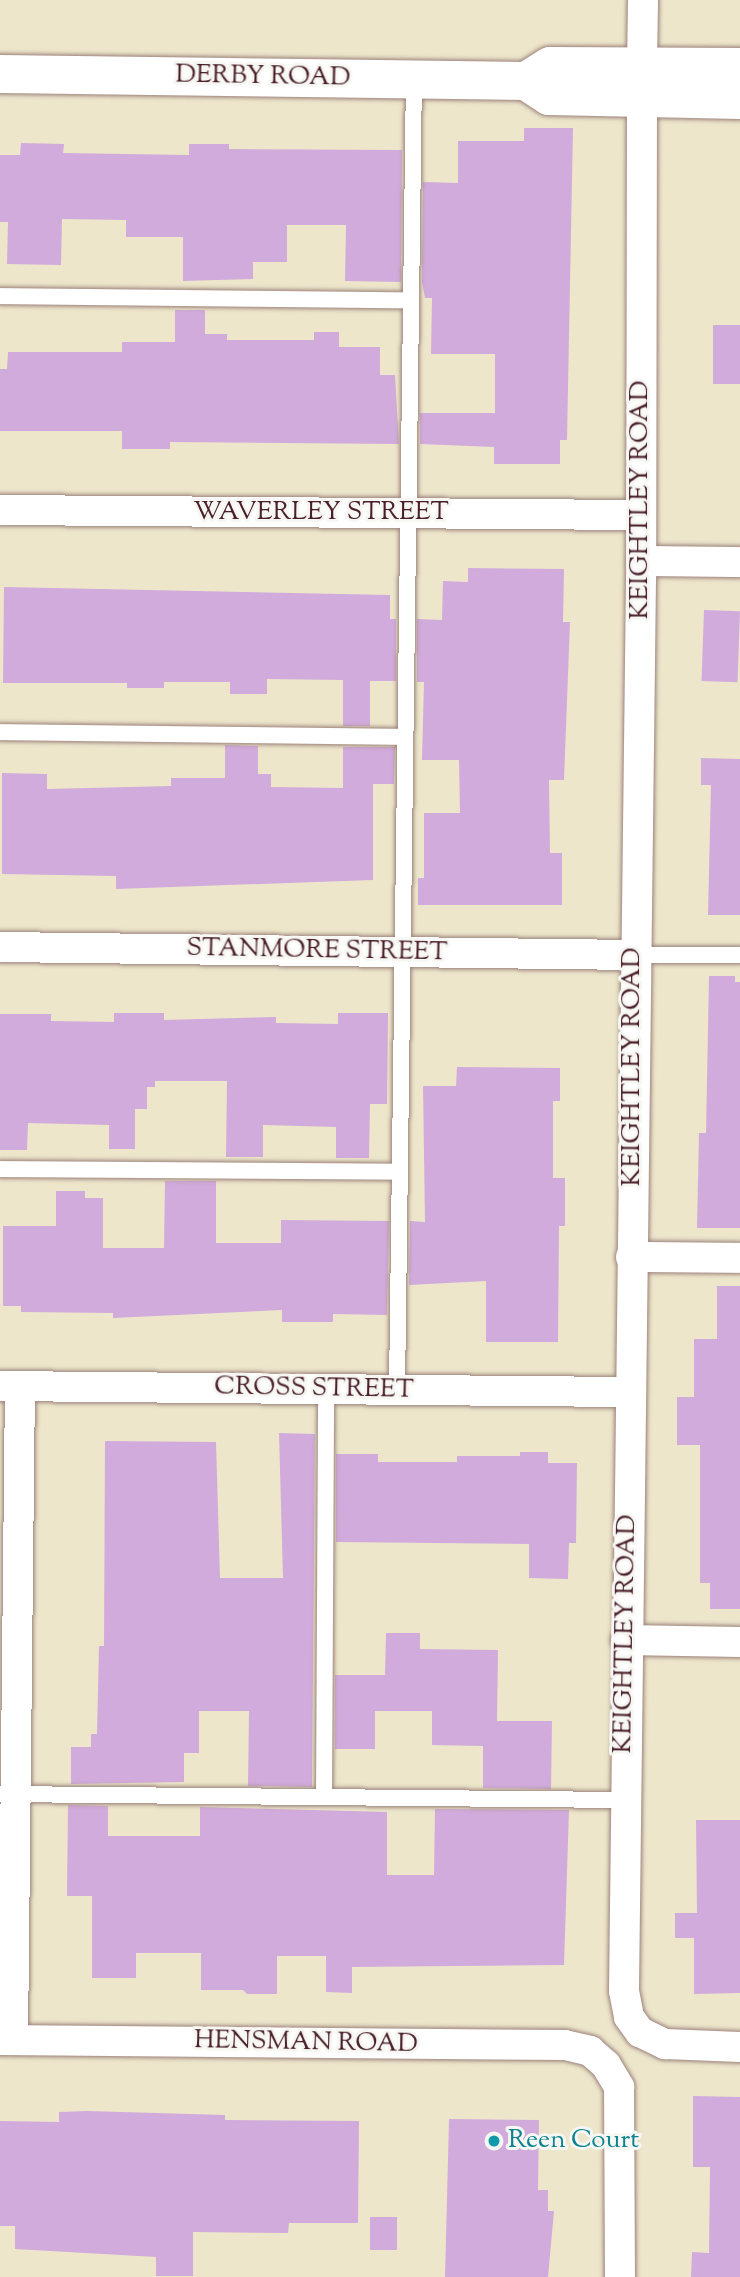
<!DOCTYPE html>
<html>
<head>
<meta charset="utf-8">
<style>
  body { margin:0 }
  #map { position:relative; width:740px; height:2277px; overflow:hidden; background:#ede6cb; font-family:"Sorts Mill Goudy",serif }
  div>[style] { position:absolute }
  .building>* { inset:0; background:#d1abdc; transform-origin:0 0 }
  .roads { filter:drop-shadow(0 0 2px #9c827b) drop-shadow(0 0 2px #9c827b) }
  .service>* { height:16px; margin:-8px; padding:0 8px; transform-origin:8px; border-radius:8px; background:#fff }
  .minor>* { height:30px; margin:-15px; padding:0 15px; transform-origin:15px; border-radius:15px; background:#fff }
  .tertiary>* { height:38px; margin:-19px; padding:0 19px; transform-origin:19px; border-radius:19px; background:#fff }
  .dots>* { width:19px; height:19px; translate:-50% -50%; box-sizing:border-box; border:4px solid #f6f6f2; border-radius:50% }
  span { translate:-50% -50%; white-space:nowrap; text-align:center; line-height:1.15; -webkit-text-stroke:6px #f6f6f2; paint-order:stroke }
  .street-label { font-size:26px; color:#4a1f2b }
  .culture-label { font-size:26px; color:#0d838f }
  .left { translate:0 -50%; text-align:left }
</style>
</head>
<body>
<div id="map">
  <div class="building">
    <i style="clip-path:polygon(524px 128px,573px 128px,567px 440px,560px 440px,560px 464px,494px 464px,494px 447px,420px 444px,420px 413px,495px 413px,495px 354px,431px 354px,432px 298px,425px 298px,422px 282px,423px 182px,458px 183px,458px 141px,524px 141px)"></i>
    <i style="clip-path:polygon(21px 143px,64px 144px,63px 153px,189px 155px,189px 144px,229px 144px,229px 149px,402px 150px,401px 282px,345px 281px,346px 225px,287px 225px,287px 262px,253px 262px,253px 279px,183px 281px,183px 237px,126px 237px,126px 220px,62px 219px,61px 265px,7px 264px,8px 222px,0 222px,0 155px,20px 155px)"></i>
    <i style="clip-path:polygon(175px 310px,205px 310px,205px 334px,227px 334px,227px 340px,314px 340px,314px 332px,339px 332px,339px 347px,380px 347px,380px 375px,395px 375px,399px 444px,170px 442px,170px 449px,122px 449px,122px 431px,0 431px,0 369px,7px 369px,8px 352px,122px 352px,122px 342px,175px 342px)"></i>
    <i style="left:713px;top:325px;width:27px;height:59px"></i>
    <i style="clip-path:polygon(468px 568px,564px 569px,563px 622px,570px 622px,564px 780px,549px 780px,550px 853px,562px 853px,562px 905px,418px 905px,418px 878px,424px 878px,424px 813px,460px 813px,459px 760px,422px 760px,424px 682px,417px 682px,417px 619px,442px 620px,443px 581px,468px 582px)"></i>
    <i style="clip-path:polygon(4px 587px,390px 595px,390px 619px,396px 619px,396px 681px,370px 681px,370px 726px,343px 726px,343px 680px,267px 679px,267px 694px,230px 694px,230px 682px,164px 682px,164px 688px,127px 688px,127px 683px,3px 683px)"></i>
    <i style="left:704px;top:610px;width:36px;height:71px;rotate:2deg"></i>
    <i style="clip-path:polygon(225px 745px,258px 746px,258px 774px,271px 774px,271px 787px,343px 788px,343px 747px,395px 747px,394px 784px,373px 784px,373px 880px,116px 889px,116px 876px,2px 874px,2px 773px,47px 774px,47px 789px,171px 786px,171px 778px,225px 778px)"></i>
    <i style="clip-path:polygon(701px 758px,740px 759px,740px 915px,708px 915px,711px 785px,701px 785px)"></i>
    <i style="clip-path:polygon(709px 976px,735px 976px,735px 982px,740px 982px,740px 1228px,697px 1228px,699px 1133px,706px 1133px)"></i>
    <i style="clip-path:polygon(114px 1013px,164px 1013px,164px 1020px,276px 1017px,276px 1023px,338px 1024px,338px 1013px,388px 1013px,387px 1104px,370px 1104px,369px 1158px,336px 1158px,336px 1127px,263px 1125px,263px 1157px,226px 1157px,227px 1081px,155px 1081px,155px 1087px,147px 1087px,147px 1109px,135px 1109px,135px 1149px,109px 1149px,109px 1125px,28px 1123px,27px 1150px,0 1150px,0 1014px,51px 1014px,51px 1021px,114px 1022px)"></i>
    <i style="clip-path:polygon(457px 1067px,560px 1068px,560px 1101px,553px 1101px,553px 1178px,565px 1178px,565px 1226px,559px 1226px,558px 1342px,486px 1342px,486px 1281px,409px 1285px,410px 1221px,425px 1222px,423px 1086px,456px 1086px)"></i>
    <i style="clip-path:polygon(165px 1181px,216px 1181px,216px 1243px,281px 1243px,281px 1220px,389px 1221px,387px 1315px,333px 1314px,333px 1322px,282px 1322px,282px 1310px,113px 1318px,113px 1313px,21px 1312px,21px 1306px,3px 1306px,3px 1226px,56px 1226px,56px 1191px,85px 1191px,85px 1198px,103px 1198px,103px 1248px,164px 1248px)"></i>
    <i style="clip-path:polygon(717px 1286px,740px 1286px,740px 1609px,710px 1609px,710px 1583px,700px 1583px,700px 1445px,677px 1445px,677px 1397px,694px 1397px,694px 1339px,717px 1339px)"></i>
    <i style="clip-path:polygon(279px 1433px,315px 1434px,312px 1787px,248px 1786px,249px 1711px,199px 1711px,199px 1753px,184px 1753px,184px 1782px,71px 1784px,71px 1747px,91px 1747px,91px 1734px,97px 1734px,99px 1646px,104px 1646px,105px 1441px,216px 1442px,220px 1578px,283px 1578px)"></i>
    <i style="clip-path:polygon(520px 1452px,548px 1452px,548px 1463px,577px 1463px,576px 1543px,569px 1543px,568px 1579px,529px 1578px,529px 1544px,336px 1542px,336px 1454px,378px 1454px,378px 1462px,457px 1462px,457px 1456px,520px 1456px)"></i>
    <i style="clip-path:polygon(386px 1633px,420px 1633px,420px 1649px,498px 1650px,497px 1721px,552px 1721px,551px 1789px,483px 1788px,483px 1746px,432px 1745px,432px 1711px,375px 1711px,375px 1749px,335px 1749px,335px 1675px,385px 1675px)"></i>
    <i style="clip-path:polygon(68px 1805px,108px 1806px,108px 1836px,200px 1836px,200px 1807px,387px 1812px,387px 1875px,434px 1875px,435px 1809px,569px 1810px,564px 1965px,352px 1967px,352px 1993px,326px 1992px,326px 1956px,277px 1956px,277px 1994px,247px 1994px,243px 1990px,201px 1990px,201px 1953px,136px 1953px,136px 1978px,92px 1978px,92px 1896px,67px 1896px)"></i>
    <i style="clip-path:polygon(696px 1820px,740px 1820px,740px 1993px,694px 1994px,694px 1938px,675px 1938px,675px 1913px,697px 1913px)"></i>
    <i style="clip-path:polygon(693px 2096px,740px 2097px,740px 2277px,691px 2277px,692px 2252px,709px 2253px,710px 2167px,693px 2167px)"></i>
    <i style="clip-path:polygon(87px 2111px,225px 2115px,225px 2120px,359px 2121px,358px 2223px,289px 2223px,288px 2233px,193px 2232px,193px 2276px,156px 2276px,156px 2257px,15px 2249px,15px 2226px,0 2226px,0 2121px,59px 2122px,59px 2112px)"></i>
    <i style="clip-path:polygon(449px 2119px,539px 2120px,538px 2190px,548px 2190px,548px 2211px,554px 2211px,548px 2277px,445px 2277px)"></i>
    <i style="left:370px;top:2217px;width:27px;height:33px"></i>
  </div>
  <div class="roads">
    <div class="service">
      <i style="left:0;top:296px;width:411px;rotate:0.6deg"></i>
      <i style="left:0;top:732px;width:405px;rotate:0.7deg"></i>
      <i style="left:633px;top:955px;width:107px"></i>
      <i style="left:0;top:1169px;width:400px;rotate:0.4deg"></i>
      <i style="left:397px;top:1390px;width:1311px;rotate:-89.26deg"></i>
      <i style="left:0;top:1794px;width:624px;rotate:0.55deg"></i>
      <i style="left:324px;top:1797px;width:408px;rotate:-89.7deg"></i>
    </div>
    <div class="minor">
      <i style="left:642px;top:66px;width:66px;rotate:-89.1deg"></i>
      <i style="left:642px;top:98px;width:481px;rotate:90.1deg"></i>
      <i style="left:641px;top:579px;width:1412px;rotate:90.69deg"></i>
      <i style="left:624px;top:1991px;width:26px;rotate:79deg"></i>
      <i style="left:629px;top:2017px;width:19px;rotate:54deg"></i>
      <i style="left:640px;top:2032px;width:28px;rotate:26deg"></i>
      <i style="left:665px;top:2044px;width:75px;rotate:2.3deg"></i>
      <i style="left:0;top:510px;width:641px;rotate:0.45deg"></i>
      <i style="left:641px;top:561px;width:99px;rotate:0.6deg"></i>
      <i style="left:0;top:947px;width:633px;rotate:0.72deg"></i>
      <i style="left:631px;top:1257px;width:109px;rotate:0.5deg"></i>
      <i style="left:0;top:1386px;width:629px;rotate:0.55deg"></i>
      <i style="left:626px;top:1640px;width:114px;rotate:1deg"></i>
      <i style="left:0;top:2040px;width:565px;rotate:0.51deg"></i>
      <i style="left:565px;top:2045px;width:26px;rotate:13deg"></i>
      <i style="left:590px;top:2051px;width:21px;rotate:41deg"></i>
      <i style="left:606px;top:2065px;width:26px;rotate:59deg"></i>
      <i style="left:619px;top:2087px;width:190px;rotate:89.7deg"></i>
      <i style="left:13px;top:2040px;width:654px;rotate:-89.39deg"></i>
    </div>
    <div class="tertiary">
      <i style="left:0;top:74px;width:526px;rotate:0.76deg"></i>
      <i style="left:526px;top:81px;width:27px;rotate:33deg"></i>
      <i style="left:549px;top:96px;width:191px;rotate:1.2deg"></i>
      <i style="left:526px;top:81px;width:28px;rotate:-32deg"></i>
      <i style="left:550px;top:66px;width:190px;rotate:0.3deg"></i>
    </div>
  </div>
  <div class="dots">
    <i style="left:494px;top:2141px;background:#0f9aa8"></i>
  </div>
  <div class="street-label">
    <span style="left:263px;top:77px;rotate:1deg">DERBY ROAD</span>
    <span style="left:641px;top:500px;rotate:-90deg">KEIGHTLEY ROAD</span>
    <span style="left:321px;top:513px">WAVERLEY STREET</span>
    <span style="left:317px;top:951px;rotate:1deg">STANMORE STREET</span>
    <span style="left:633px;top:1067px;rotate:-90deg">KEIGHTLEY ROAD</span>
    <span style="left:314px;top:1389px;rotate:1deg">CROSS STREET</span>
    <span style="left:626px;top:1634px;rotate:-89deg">KEIGHTLEY ROAD</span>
    <span style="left:306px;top:2043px;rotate:1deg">HENSMAN ROAD</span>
  </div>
  <div class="culture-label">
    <span class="left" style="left:508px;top:2141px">Reen Court</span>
  </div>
</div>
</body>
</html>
